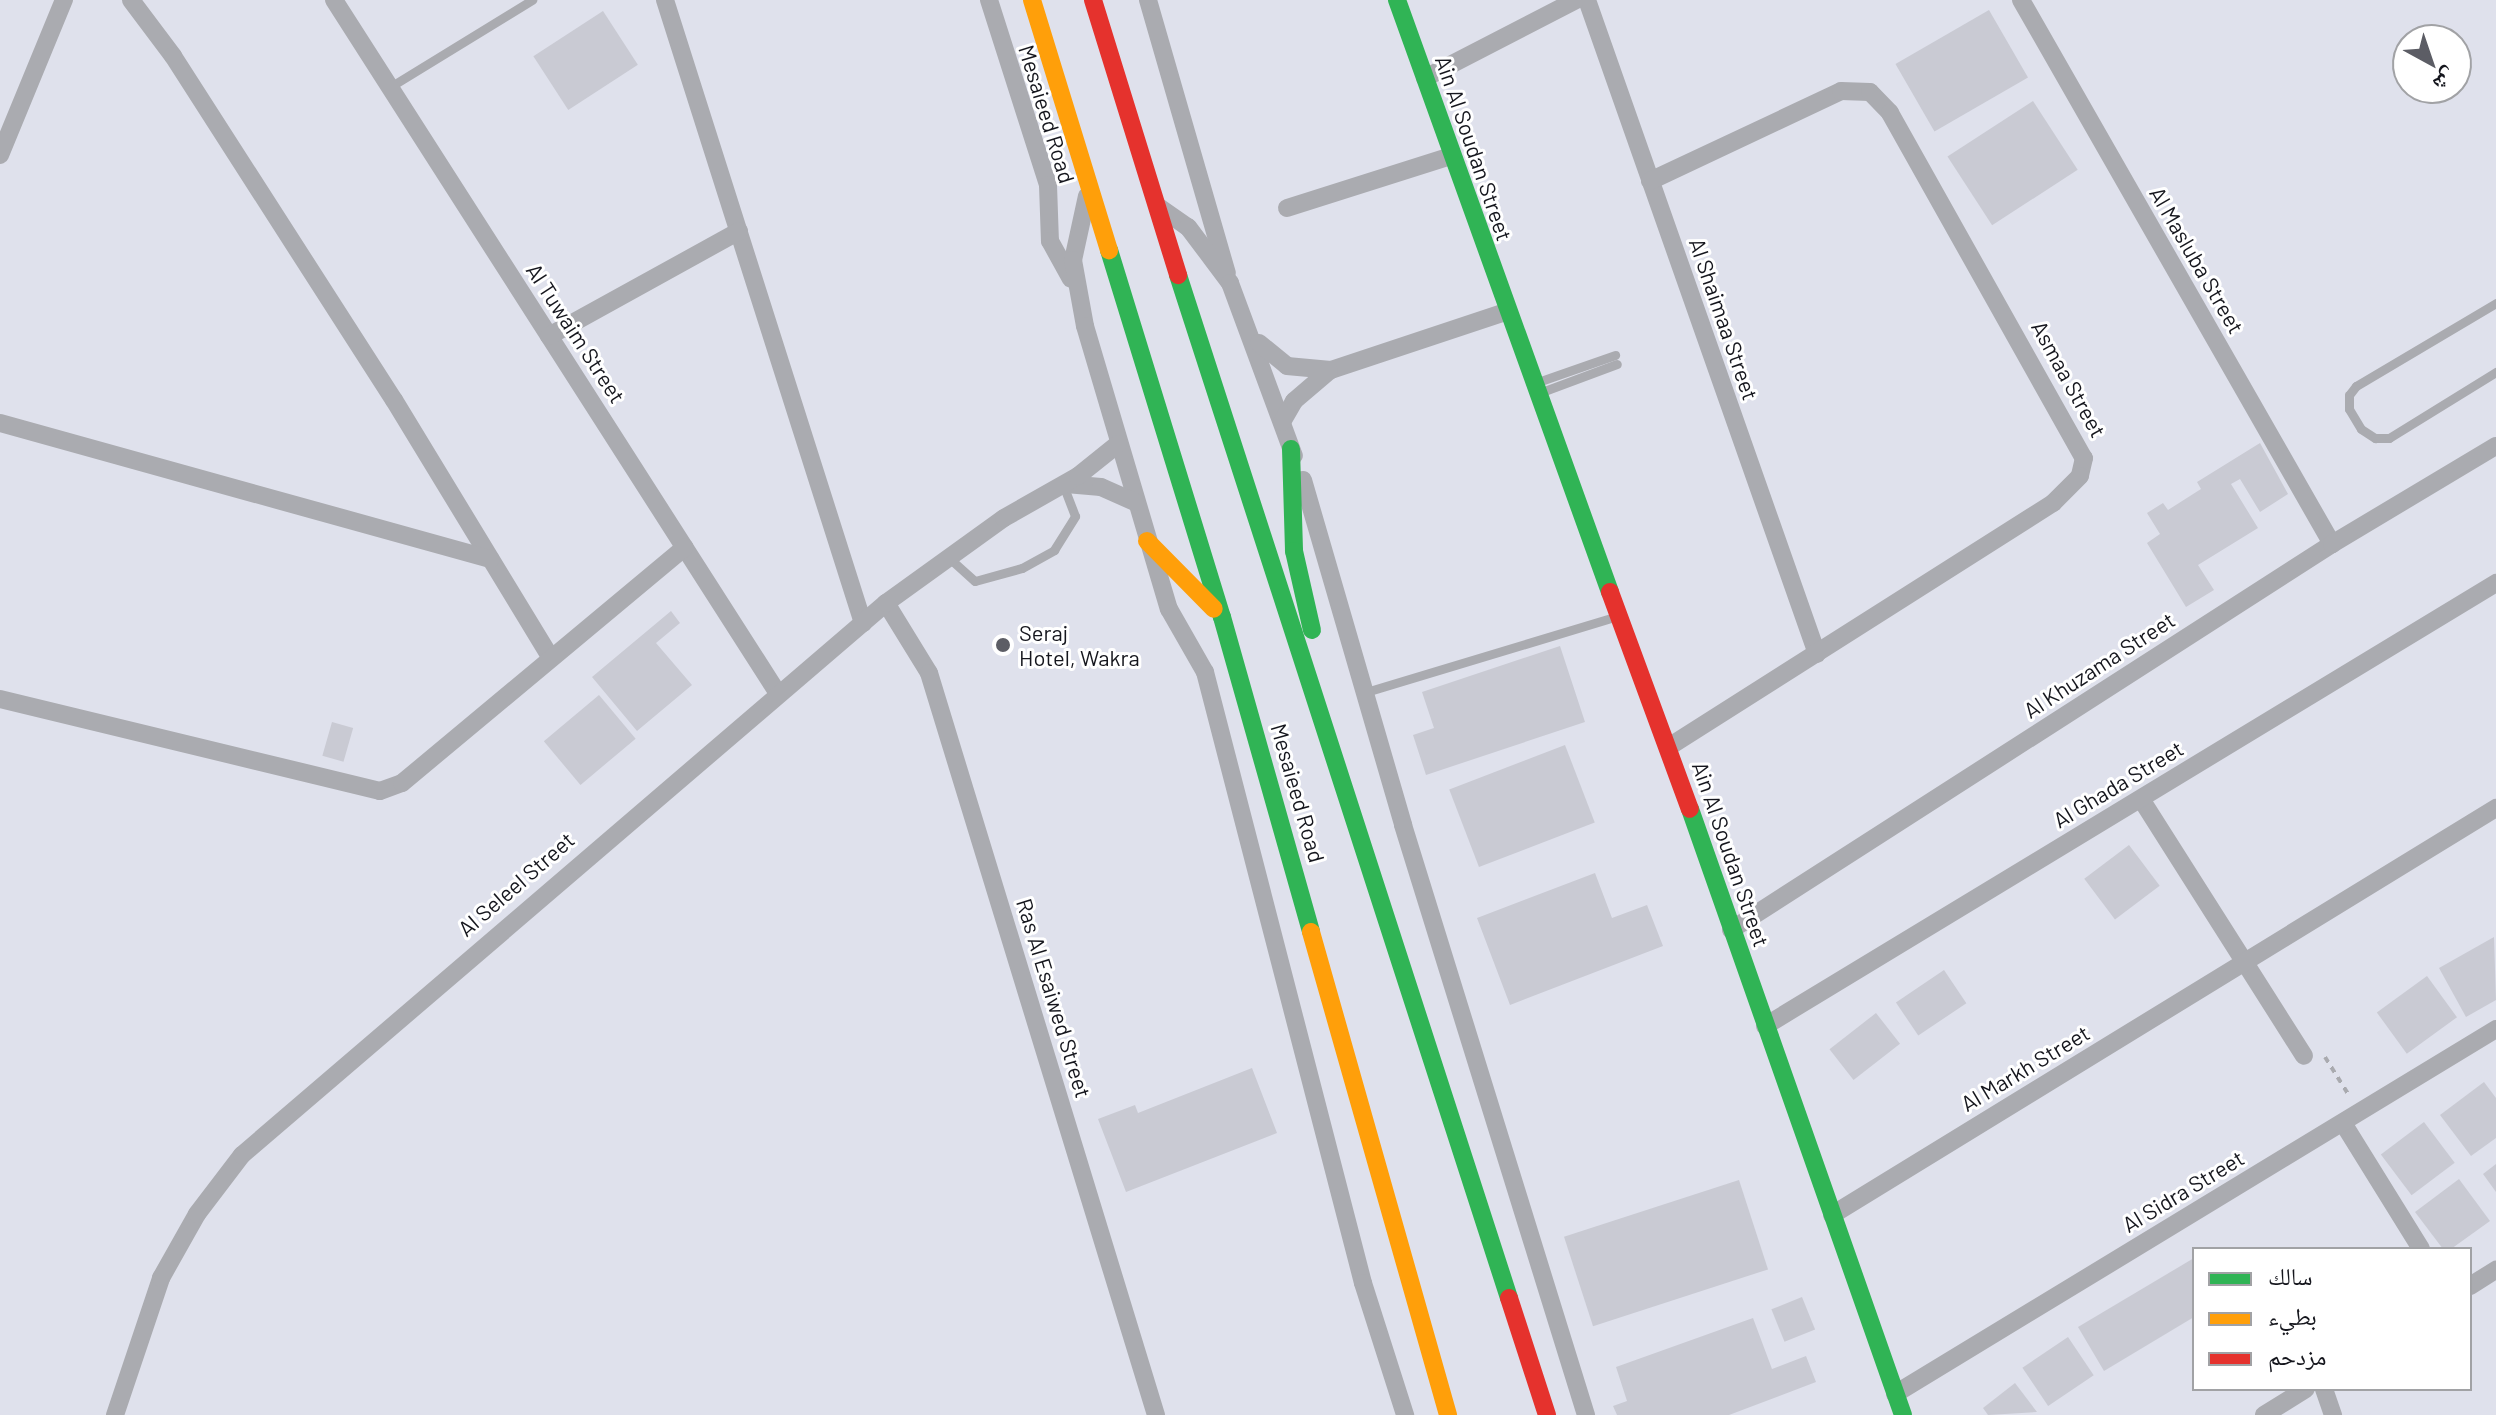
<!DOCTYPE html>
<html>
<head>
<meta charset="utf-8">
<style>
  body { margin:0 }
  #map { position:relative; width:2496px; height:1415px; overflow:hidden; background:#dfe1ec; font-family:Barlow,"Noto Naskh Arabic",sans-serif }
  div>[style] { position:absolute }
  .building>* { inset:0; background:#c9cad3; transform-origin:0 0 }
  .path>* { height:4px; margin-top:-2px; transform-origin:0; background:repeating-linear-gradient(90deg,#a9aaaf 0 6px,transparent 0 12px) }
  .lane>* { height:9px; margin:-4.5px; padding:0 4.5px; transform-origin:4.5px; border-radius:4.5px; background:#aaabb0 }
  .street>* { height:18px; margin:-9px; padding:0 9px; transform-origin:9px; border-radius:9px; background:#aaabb0 }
  .fast>* { height:18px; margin:-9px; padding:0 9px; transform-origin:9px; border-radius:9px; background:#30b455 }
  .slow>* { height:18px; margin:-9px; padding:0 9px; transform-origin:9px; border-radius:9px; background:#ff9f0a }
  .jam>* { height:18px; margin:-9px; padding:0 9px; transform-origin:9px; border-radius:9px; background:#e5322d }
  .dots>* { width:22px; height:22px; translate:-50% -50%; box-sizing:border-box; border:4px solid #fff; border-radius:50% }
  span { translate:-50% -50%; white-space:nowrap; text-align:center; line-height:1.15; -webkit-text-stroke:6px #fff; paint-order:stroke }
  .street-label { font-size:22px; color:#15161d }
  .poi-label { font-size:22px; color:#15161d }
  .left { translate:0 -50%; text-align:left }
  .legend { position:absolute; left:2192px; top:1247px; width:280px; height:144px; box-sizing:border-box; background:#fff; border:2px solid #a1a2a5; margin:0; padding:10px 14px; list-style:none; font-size:24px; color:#15161d }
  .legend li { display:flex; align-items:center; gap:16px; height:40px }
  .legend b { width:40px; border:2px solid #a1a2a5 }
  .north { position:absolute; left:2392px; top:24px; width:80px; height:80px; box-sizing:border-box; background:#fff; border:2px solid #a1a2a5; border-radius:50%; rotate:140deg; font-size:22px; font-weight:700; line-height:32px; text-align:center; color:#15161d }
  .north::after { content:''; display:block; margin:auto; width:28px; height:36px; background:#5c5d65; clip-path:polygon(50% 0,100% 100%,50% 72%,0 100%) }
</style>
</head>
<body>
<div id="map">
  <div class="building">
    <i style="left:1989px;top:10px;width:78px;height:108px;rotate:60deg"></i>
    <i style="left:603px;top:11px;width:64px;height:83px;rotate:57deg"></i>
    <i style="left:2033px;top:101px;width:82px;height:102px;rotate:57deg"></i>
    <i style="clip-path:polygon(2260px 443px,2288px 494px,2260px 512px,2240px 479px,2231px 484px,2258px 528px,2198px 565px,2214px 590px,2186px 607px,2147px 543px,2160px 534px,2147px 513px,2163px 503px,2168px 510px,2201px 489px,2197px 482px)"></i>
    <i style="clip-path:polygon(671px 611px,680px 623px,656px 643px,692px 685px,637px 731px,592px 677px)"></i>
    <i style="clip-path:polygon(1560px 646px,1585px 722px,1426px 775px,1413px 735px,1434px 728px,1422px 692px)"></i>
    <i style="left:599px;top:695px;width:57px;height:72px;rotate:50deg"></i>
    <i style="left:332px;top:722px;width:22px;height:35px;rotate:16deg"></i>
    <i style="left:1565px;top:745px;width:83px;height:124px;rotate:69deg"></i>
    <i style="left:2129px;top:845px;width:51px;height:56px;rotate:53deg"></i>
    <i style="clip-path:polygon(1595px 873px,1612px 918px,1647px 905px,1663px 946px,1510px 1005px,1477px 918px)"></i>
    <i style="clip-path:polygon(2494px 937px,2496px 1000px,2466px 1017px,2439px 968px)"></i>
    <i style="left:1944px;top:970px;width:40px;height:58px;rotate:56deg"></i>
    <i style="left:2427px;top:976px;width:51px;height:62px;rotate:54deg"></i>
    <i style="left:1876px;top:1013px;width:39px;height:59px;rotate:52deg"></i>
    <i style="clip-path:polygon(1252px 1068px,1277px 1133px,1126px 1192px,1098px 1119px,1135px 1105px,1138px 1113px)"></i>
    <i style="clip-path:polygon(2484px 1082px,2496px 1098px,2496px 1138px,2471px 1156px,2440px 1115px)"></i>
    <i style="left:2424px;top:1122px;width:51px;height:54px;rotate:53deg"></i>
    <i style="clip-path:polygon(2496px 1164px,2496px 1192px,2483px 1174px)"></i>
    <i style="clip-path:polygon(2459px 1179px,2490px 1221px,2451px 1249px,2443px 1249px,2415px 1212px)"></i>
    <i style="left:1739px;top:1180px;width:94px;height:184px;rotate:72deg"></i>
    <i style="clip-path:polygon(2194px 1258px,2194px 1317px,2104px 1371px,2078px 1327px)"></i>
    <i style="left:1802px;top:1297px;width:35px;height:33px;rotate:68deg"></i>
    <i style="clip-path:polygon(1753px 1318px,1772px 1369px,1806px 1356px,1816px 1382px,1729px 1415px,1617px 1415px,1613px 1406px,1627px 1401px,1616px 1367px)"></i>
    <i style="left:2068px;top:1337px;width:46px;height:55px;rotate:56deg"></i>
    <i style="clip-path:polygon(2015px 1383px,2037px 1412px,1988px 1415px,1983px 1408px)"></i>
  </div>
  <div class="path">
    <i style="left:2325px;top:1057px;width:47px;rotate:58deg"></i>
  </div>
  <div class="lane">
    <i style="left:390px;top:87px;width:167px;rotate:-31.5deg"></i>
    <i style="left:2496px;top:303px;width:163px;rotate:149.3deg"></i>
    <i style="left:2356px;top:386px;width:11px;rotate:128deg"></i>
    <i style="left:2349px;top:395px;width:14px;rotate:90deg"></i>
    <i style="left:2349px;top:409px;width:23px;rotate:59deg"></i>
    <i style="left:2361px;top:429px;width:17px;rotate:33deg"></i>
    <i style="left:2375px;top:438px;width:14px"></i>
    <i style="left:2389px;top:438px;width:126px;rotate:-31.7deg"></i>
    <i style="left:1535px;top:383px;width:85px;rotate:-19.3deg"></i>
    <i style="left:1539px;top:393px;width:83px;rotate:-20.4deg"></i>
    <i style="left:948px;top:557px;width:36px;rotate:42deg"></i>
    <i style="left:975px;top:581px;width:49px;rotate:-15.5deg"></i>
    <i style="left:1022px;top:568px;width:37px;rotate:-29deg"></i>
    <i style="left:1054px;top:550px;width:40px;rotate:-58deg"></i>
    <i style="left:1075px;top:516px;width:34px;rotate:-111deg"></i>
    <i style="left:1366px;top:692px;width:262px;rotate:-16.8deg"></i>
  </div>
  <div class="street">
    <i style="left:131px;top:0;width:70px;rotate:53.1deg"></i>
    <i style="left:173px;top:56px;width:409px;rotate:57.3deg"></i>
    <i style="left:394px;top:400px;width:302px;rotate:58.7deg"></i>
    <i style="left:334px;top:0;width:822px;rotate:57.37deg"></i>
    <i style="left:665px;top:0;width:654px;rotate:72.37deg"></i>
    <i style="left:989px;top:0;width:194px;rotate:72.3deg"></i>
    <i style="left:1048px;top:185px;width:56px;rotate:88deg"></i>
    <i style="left:1050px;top:241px;width:43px;rotate:61.1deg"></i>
    <i style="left:1148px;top:0;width:284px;rotate:73.9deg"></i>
    <i style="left:1587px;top:0;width:693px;rotate:70.62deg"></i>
    <i style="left:2021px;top:0;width:627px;rotate:60.24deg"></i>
    <i style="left:1425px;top:78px;width:170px;rotate:-27.3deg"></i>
    <i style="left:0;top:155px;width:168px;rotate:-67.6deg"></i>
    <i style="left:1650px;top:181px;width:211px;rotate:-25.2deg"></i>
    <i style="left:1841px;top:91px;width:29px;rotate:2deg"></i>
    <i style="left:1870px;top:92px;width:29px;rotate:46deg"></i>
    <i style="left:1890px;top:113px;width:396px;rotate:60.7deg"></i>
    <i style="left:2084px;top:458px;width:18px;rotate:103deg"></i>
    <i style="left:2080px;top:476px;width:38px;rotate:135deg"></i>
    <i style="left:2053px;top:503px;width:456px;rotate:147.6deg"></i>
    <i style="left:1087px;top:196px;width:66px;rotate:102.3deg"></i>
    <i style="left:1073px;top:260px;width:67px;rotate:79.7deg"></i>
    <i style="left:1085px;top:326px;width:295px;rotate:73.5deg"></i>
    <i style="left:1169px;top:609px;width:73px;rotate:60.3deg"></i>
    <i style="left:1205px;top:672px;width:631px;rotate:75.5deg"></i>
    <i style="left:1363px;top:1283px;width:139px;rotate:72.3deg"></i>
    <i style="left:1159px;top:207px;width:35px;rotate:35deg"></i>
    <i style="left:1188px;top:227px;width:70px;rotate:53.1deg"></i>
    <i style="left:1230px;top:283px;width:184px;rotate:69.7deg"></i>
    <i style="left:1287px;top:208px;width:172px;rotate:-17.6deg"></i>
    <i style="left:549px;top:336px;width:217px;rotate:-28.9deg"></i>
    <i style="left:1259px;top:343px;width:36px;rotate:39deg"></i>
    <i style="left:1287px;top:366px;width:44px;rotate:5.2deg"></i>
    <i style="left:1331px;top:370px;width:183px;rotate:-18.4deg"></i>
    <i style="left:1282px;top:422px;width:24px;rotate:-60deg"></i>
    <i style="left:1294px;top:401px;width:46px;rotate:-40.6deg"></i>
    <i style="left:0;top:423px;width:509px;rotate:15.51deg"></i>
    <i style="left:1303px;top:480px;width:359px;rotate:73.8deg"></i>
    <i style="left:1403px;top:825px;width:618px;rotate:72.77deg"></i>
    <i style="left:1066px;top:484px;width:35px;rotate:5deg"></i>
    <i style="left:1101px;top:487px;width:37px;rotate:24deg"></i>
    <i style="left:886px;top:603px;width:82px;rotate:58.4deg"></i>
    <i style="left:929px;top:673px;width:776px;rotate:72.99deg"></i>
    <i style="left:0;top:699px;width:391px;rotate:13.6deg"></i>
    <i style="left:380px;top:791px;width:23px;rotate:-20deg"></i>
    <i style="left:402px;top:783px;width:368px;rotate:-39.8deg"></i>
    <i style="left:2141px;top:799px;width:304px;rotate:57.6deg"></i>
    <i style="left:1731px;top:930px;width:714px;rotate:-32.71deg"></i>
    <i style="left:2332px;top:544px;width:191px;rotate:-30.9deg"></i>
    <i style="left:1765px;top:1026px;width:855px;rotate:-31.22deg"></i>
    <i style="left:2343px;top:1123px;width:148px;rotate:58.2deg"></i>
    <i style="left:1832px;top:1215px;width:779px;rotate:-31.51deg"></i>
    <i style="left:2470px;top:1286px;width:31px;rotate:-32deg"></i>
    <i style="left:2324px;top:1389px;width:28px;rotate:71deg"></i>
    <i style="left:1895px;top:1394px;width:703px;rotate:-31.27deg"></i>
    <i style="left:115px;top:1415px;width:145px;rotate:-71.4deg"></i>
    <i style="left:161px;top:1278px;width:73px;rotate:-60.6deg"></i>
    <i style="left:197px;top:1214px;width:74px;rotate:-52.7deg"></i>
    <i style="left:242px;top:1155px;width:848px;rotate:-40.6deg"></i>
    <i style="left:886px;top:603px;width:145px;rotate:-35.8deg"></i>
    <i style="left:1004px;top:518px;width:85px;rotate:-29.6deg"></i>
    <i style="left:1078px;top:476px;width:51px;rotate:-38.7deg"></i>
    <i style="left:2264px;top:1415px;width:49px;rotate:-31.8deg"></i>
  </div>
  <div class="fast">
    <i style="left:1397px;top:0;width:629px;rotate:70.21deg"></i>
    <i style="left:1109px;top:250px;width:384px;rotate:72.9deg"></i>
    <i style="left:1222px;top:617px;width:327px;rotate:74.2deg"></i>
    <i style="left:1178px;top:275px;width:1075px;rotate:72.07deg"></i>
    <i style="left:1291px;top:449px;width:102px;rotate:88.3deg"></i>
    <i style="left:1294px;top:551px;width:81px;rotate:77.2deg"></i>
    <i style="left:1690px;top:809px;width:642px;rotate:70.63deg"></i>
  </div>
  <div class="slow">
    <i style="left:1032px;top:0;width:262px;rotate:72.9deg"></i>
    <i style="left:1147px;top:541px;width:95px;rotate:45.4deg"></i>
    <i style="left:1311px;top:932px;width:502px;rotate:74.16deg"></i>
  </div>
  <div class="jam">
    <i style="left:1093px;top:0;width:288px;rotate:72.8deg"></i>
    <i style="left:1610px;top:592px;width:231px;rotate:69.8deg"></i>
    <i style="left:1509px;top:1298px;width:123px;rotate:72deg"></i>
  </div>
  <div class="dots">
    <i style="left:1003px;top:645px;background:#5c5d65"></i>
  </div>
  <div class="street-label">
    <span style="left:1047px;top:114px;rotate:73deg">Mesaieed Road</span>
    <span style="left:1474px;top:148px;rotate:71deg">Ain Al Soudan Street</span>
    <span style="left:2197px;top:260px;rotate:60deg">Al Masluba Street</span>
    <span style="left:1724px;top:319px;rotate:71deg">Al Shaimaa Street</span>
    <span style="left:576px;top:333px;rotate:57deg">Al Tuwaim Street</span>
    <span style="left:2069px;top:379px;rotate:61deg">Asmaa Street</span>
    <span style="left:2099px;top:665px;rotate:-33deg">Al Khuzama Street</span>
    <span style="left:2118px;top:784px;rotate:-31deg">Al Ghada Street</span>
    <span style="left:1298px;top:793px;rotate:74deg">Mesaieed Road</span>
    <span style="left:1731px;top:854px;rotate:71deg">Ain Al Soudan Street</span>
    <span style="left:516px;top:884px;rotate:-41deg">Al Seleel Street</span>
    <span style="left:1054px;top:998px;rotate:73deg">Ras Al Esaiwed Street</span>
    <span style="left:2025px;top:1068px;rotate:-31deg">Al Markh Street</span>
    <span style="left:2183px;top:1191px;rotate:-31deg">Al Sidra Street</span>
  </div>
  <div class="poi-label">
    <span class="left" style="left:1019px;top:645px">Seraj<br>Hotel, Wakra</span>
  </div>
  <ul class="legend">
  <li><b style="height:10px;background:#30b455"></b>سالك</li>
  <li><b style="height:10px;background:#ff9f0a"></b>بطيء</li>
  <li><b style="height:10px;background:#e5322d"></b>مزدحم</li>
  </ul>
  <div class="north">ش</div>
</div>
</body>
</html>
